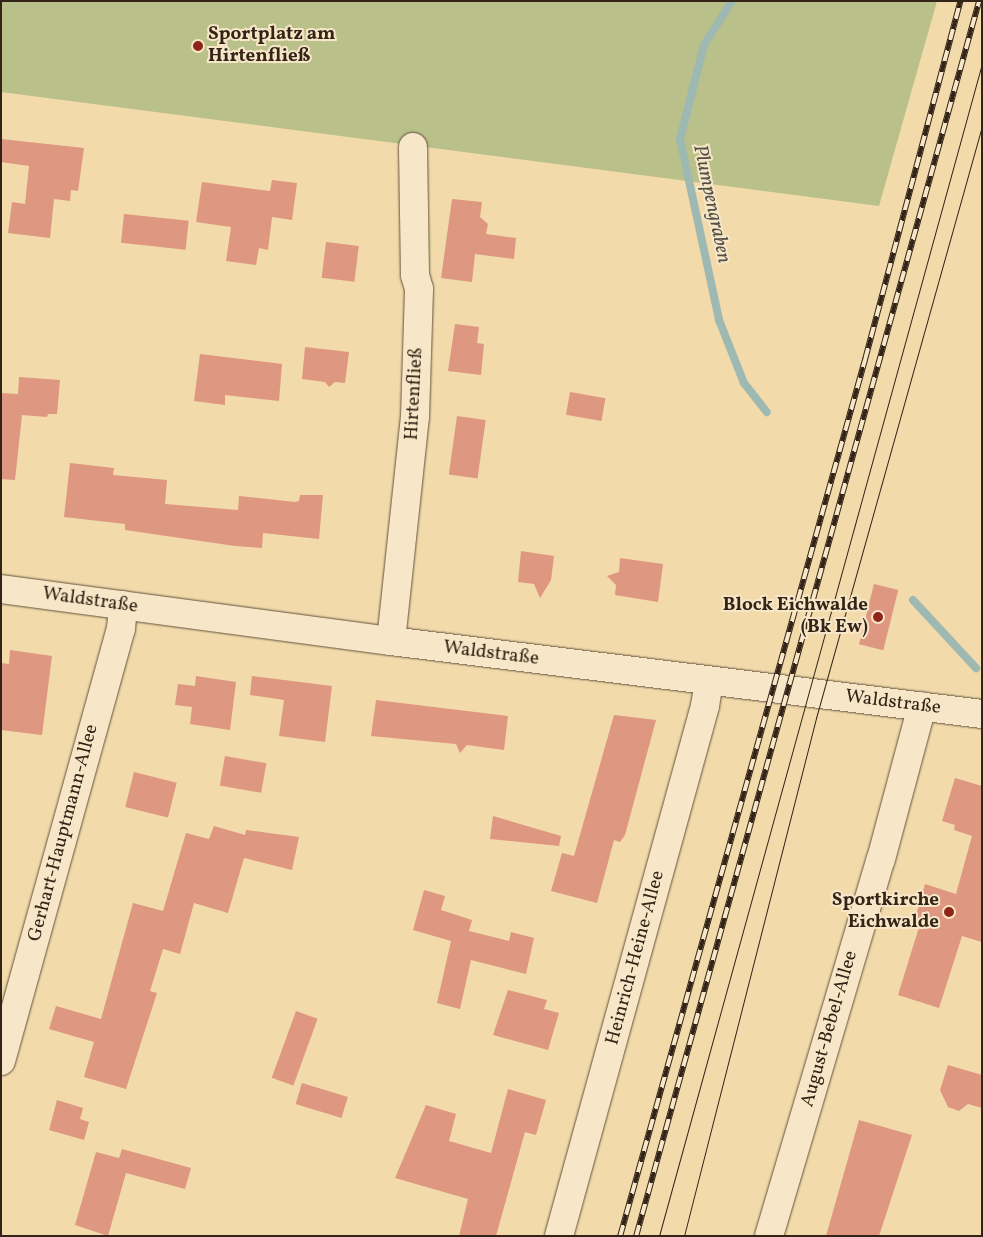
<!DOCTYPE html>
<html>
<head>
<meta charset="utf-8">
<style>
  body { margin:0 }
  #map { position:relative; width:983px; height:1237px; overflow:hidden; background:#f2daab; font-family:Vollkorn,serif }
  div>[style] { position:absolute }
  .green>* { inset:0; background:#b9c08a }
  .stream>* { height:8px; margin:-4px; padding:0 4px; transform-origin:4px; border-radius:4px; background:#9db9b2 }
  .building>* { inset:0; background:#de9780; transform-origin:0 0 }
  .roads { filter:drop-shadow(0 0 1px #63523c) drop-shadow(0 0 1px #63523c) }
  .minor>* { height:28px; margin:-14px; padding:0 14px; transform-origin:14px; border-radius:14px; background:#f7e7c8 }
  .tram>* { height:1px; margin:-0.5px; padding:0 0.5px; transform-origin:0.5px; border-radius:0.5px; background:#332417 }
  .rail>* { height:5.5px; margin-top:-2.75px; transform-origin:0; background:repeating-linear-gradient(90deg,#f7e7c8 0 11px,#332417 0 22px); box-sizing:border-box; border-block:1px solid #332417 }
  .dots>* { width:14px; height:14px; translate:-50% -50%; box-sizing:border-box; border:2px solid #f7e7c8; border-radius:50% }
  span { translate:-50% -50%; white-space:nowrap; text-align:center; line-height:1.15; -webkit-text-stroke:4px #f7e7c8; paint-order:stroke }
  .poi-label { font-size:19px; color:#332417; font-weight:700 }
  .left { translate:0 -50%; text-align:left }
  .right { translate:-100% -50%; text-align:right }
  .street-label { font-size:19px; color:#332417 }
  .water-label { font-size:20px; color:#535146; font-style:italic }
  .frame { position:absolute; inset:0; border:2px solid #332417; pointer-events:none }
</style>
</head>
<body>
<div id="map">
  <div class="green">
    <i style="clip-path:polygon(1px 1px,937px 1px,879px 206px,1px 92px)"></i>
  </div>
  <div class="stream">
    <i style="left:732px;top:1px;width:52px;rotate:122.5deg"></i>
    <i style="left:704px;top:45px;width:97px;rotate:104.3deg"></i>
    <i style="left:680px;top:139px;width:185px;rotate:77.8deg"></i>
    <i style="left:719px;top:320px;width:68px;rotate:68.4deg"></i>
    <i style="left:744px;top:383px;width:37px;rotate:52deg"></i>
    <i style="left:913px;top:600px;width:93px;rotate:47.2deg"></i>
  </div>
  <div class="building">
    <i style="clip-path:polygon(1px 139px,84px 148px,78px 191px,71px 190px,70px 201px,54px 199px,50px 238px,8px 233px,12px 202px,25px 204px,29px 166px,1px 162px)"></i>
    <i style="clip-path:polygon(272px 180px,297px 183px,292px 220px,272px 217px,268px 250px,259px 248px,256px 265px,226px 261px,231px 227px,196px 222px,202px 182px,270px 191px)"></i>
    <i style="clip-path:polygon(452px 199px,482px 202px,480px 217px,488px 224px,486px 234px,516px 238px,514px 259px,475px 254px,472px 282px,441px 278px)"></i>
    <i style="left:124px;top:214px;width:65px;height:29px;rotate:6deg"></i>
    <i style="left:326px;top:242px;width:33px;height:36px;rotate:7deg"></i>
    <i style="clip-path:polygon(455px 324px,479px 327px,477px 343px,484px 344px,481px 375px,448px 371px)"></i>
    <i style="clip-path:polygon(305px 347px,349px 352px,345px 383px,335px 382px,329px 387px,325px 382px,302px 379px)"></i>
    <i style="clip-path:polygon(200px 354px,282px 364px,279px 401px,225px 395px,225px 405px,194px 401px)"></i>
    <i style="clip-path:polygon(19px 377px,60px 380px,57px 414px,48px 414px,47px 417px,22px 415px,15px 480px,1px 479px,1px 393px,18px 394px)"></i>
    <i style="left:570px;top:392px;width:36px;height:23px;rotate:10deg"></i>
    <i style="left:457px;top:416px;width:29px;height:59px;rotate:8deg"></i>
    <i style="clip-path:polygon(70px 463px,114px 468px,113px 475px,167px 480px,165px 504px,238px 510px,239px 496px,295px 502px,299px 501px,300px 495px,323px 495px,319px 539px,263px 533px,262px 548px,235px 546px,125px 530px,125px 524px,64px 517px)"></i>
    <i style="clip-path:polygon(521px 551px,554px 556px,551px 580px,540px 598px,534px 584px,518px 582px)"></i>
    <i style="clip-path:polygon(620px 558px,663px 564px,658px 602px,615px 595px,616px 585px,607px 576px,619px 572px)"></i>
    <i style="left:874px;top:584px;width:25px;height:62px;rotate:14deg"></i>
    <i style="clip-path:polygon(10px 650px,52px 656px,42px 735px,1px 730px,1px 663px,9px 664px)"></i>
    <i style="clip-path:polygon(196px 676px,236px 682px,230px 730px,190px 724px,192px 707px,175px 705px,178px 684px,195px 686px)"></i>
    <i style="clip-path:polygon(252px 676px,332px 686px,325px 742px,279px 736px,284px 700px,250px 695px)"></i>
    <i style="clip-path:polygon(376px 700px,508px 716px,504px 750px,467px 745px,460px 753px,456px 744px,371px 736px)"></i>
    <i style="clip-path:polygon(614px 715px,656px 720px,625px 835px,620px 842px,614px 840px,597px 903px,551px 891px,562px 853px,574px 856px)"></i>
    <i style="left:225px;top:756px;width:42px;height:30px;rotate:10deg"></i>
    <i style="left:134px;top:772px;width:44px;height:36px;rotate:14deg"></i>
    <i style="clip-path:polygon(955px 778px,982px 786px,982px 942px,962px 936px,939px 1008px,898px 995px,920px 924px,914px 922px,925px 884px,956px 894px,972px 836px,954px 830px,955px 825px,942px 821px)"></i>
    <i style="clip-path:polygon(493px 816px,561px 836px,559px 846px,490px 839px)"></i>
    <i style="clip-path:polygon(214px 826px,245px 835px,246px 830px,299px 837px,292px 870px,244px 858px,228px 913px,194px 903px,180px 954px,163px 949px,150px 991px,157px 993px,126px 1089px,84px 1077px,94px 1042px,49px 1029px,56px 1006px,101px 1019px,133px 903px,163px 911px,186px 833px,209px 839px)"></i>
    <i style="clip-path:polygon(424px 890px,445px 896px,441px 910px,472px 920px,469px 931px,509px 941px,511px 932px,534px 938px,526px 974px,471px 960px,460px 1009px,437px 1003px,451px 941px,413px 930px)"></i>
    <i style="clip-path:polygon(508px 990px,547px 1000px,544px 1009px,559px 1013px,548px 1050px,493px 1035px)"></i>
    <i style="left:296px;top:1011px;width:23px;height:71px;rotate:20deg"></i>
    <i style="clip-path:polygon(948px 1065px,982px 1075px,982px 1108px,968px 1104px,959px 1111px,948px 1107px,940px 1090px)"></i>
    <i style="left:302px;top:1083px;width:48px;height:22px;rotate:17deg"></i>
    <i style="clip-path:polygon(508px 1089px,546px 1100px,536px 1135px,525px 1132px,496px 1236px,459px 1236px,468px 1199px,395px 1178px,426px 1105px,456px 1114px,449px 1141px,491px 1153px)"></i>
    <i style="clip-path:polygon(57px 1100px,83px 1108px,80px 1119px,89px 1122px,84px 1140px,49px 1130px)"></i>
    <i style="clip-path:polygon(859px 1120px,912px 1135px,879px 1236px,826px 1236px)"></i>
    <i style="clip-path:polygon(122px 1149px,191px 1168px,185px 1189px,126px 1173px,108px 1236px,75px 1225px,96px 1152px,119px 1158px)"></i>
  </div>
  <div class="roads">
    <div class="minor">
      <i style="left:1px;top:589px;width:393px;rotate:7.6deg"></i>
      <i style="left:391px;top:641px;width:595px;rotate:7.04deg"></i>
      <i style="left:391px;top:641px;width:225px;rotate:-83.9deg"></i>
      <i style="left:415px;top:417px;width:128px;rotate:-88.2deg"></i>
      <i style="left:419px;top:289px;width:15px;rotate:-106deg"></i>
      <i style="left:415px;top:275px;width:128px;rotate:-90.9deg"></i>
      <i style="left:1px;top:1061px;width:448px;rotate:-74.5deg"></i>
      <i style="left:121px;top:629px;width:24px;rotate:-85deg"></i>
      <i style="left:559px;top:1236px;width:550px;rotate:-74.6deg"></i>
      <i style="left:705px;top:706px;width:26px;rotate:-81deg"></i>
      <i style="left:769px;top:1236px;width:393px;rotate:-73.5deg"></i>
      <i style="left:881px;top:859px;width:158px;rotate:-75deg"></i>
    </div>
  </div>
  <div class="tram">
    <i style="left:659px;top:1236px;width:1217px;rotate:-74.6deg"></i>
    <i style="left:684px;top:1236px;width:535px;rotate:-75.7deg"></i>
    <i style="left:816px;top:718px;width:615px;rotate:-74.34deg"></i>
  </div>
  <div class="rail">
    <i style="left:620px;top:1236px;width:911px;rotate:-74.39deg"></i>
    <i style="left:865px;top:359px;width:370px;rotate:-75.1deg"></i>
    <i style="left:636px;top:1236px;width:1282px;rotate:-74.48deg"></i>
  </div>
  <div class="dots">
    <i style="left:198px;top:46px;background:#8f2418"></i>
    <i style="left:878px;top:617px;background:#8f2418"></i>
    <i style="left:949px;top:912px;background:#8f2418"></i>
  </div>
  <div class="poi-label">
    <span class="left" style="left:208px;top:46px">Sportplatz am<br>Hirtenfließ</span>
    <span class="right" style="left:868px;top:617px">Block Eichwalde<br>(Bk Ew)</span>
    <span class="right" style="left:939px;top:912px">Sportkirche<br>Eichwalde</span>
  </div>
  <div class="street-label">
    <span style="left:415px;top:394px;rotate:-87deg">Hirtenfließ</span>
    <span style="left:90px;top:601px;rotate:8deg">Waldstraße</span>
    <span style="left:491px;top:654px;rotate:7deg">Waldstraße</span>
    <span style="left:893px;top:703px;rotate:7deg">Waldstraße</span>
    <span style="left:64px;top:833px;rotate:-75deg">Gerhart-Hauptmann-Allee</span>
    <span style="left:636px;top:958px;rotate:-75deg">Heinrich-Heine-Allee</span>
    <span style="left:830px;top:1029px;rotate:-74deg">August-Bebel-Allee</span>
  </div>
  <div class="water-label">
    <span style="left:711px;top:204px;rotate:78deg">Plumpengraben</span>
  </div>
  <div class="frame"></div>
</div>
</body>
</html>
